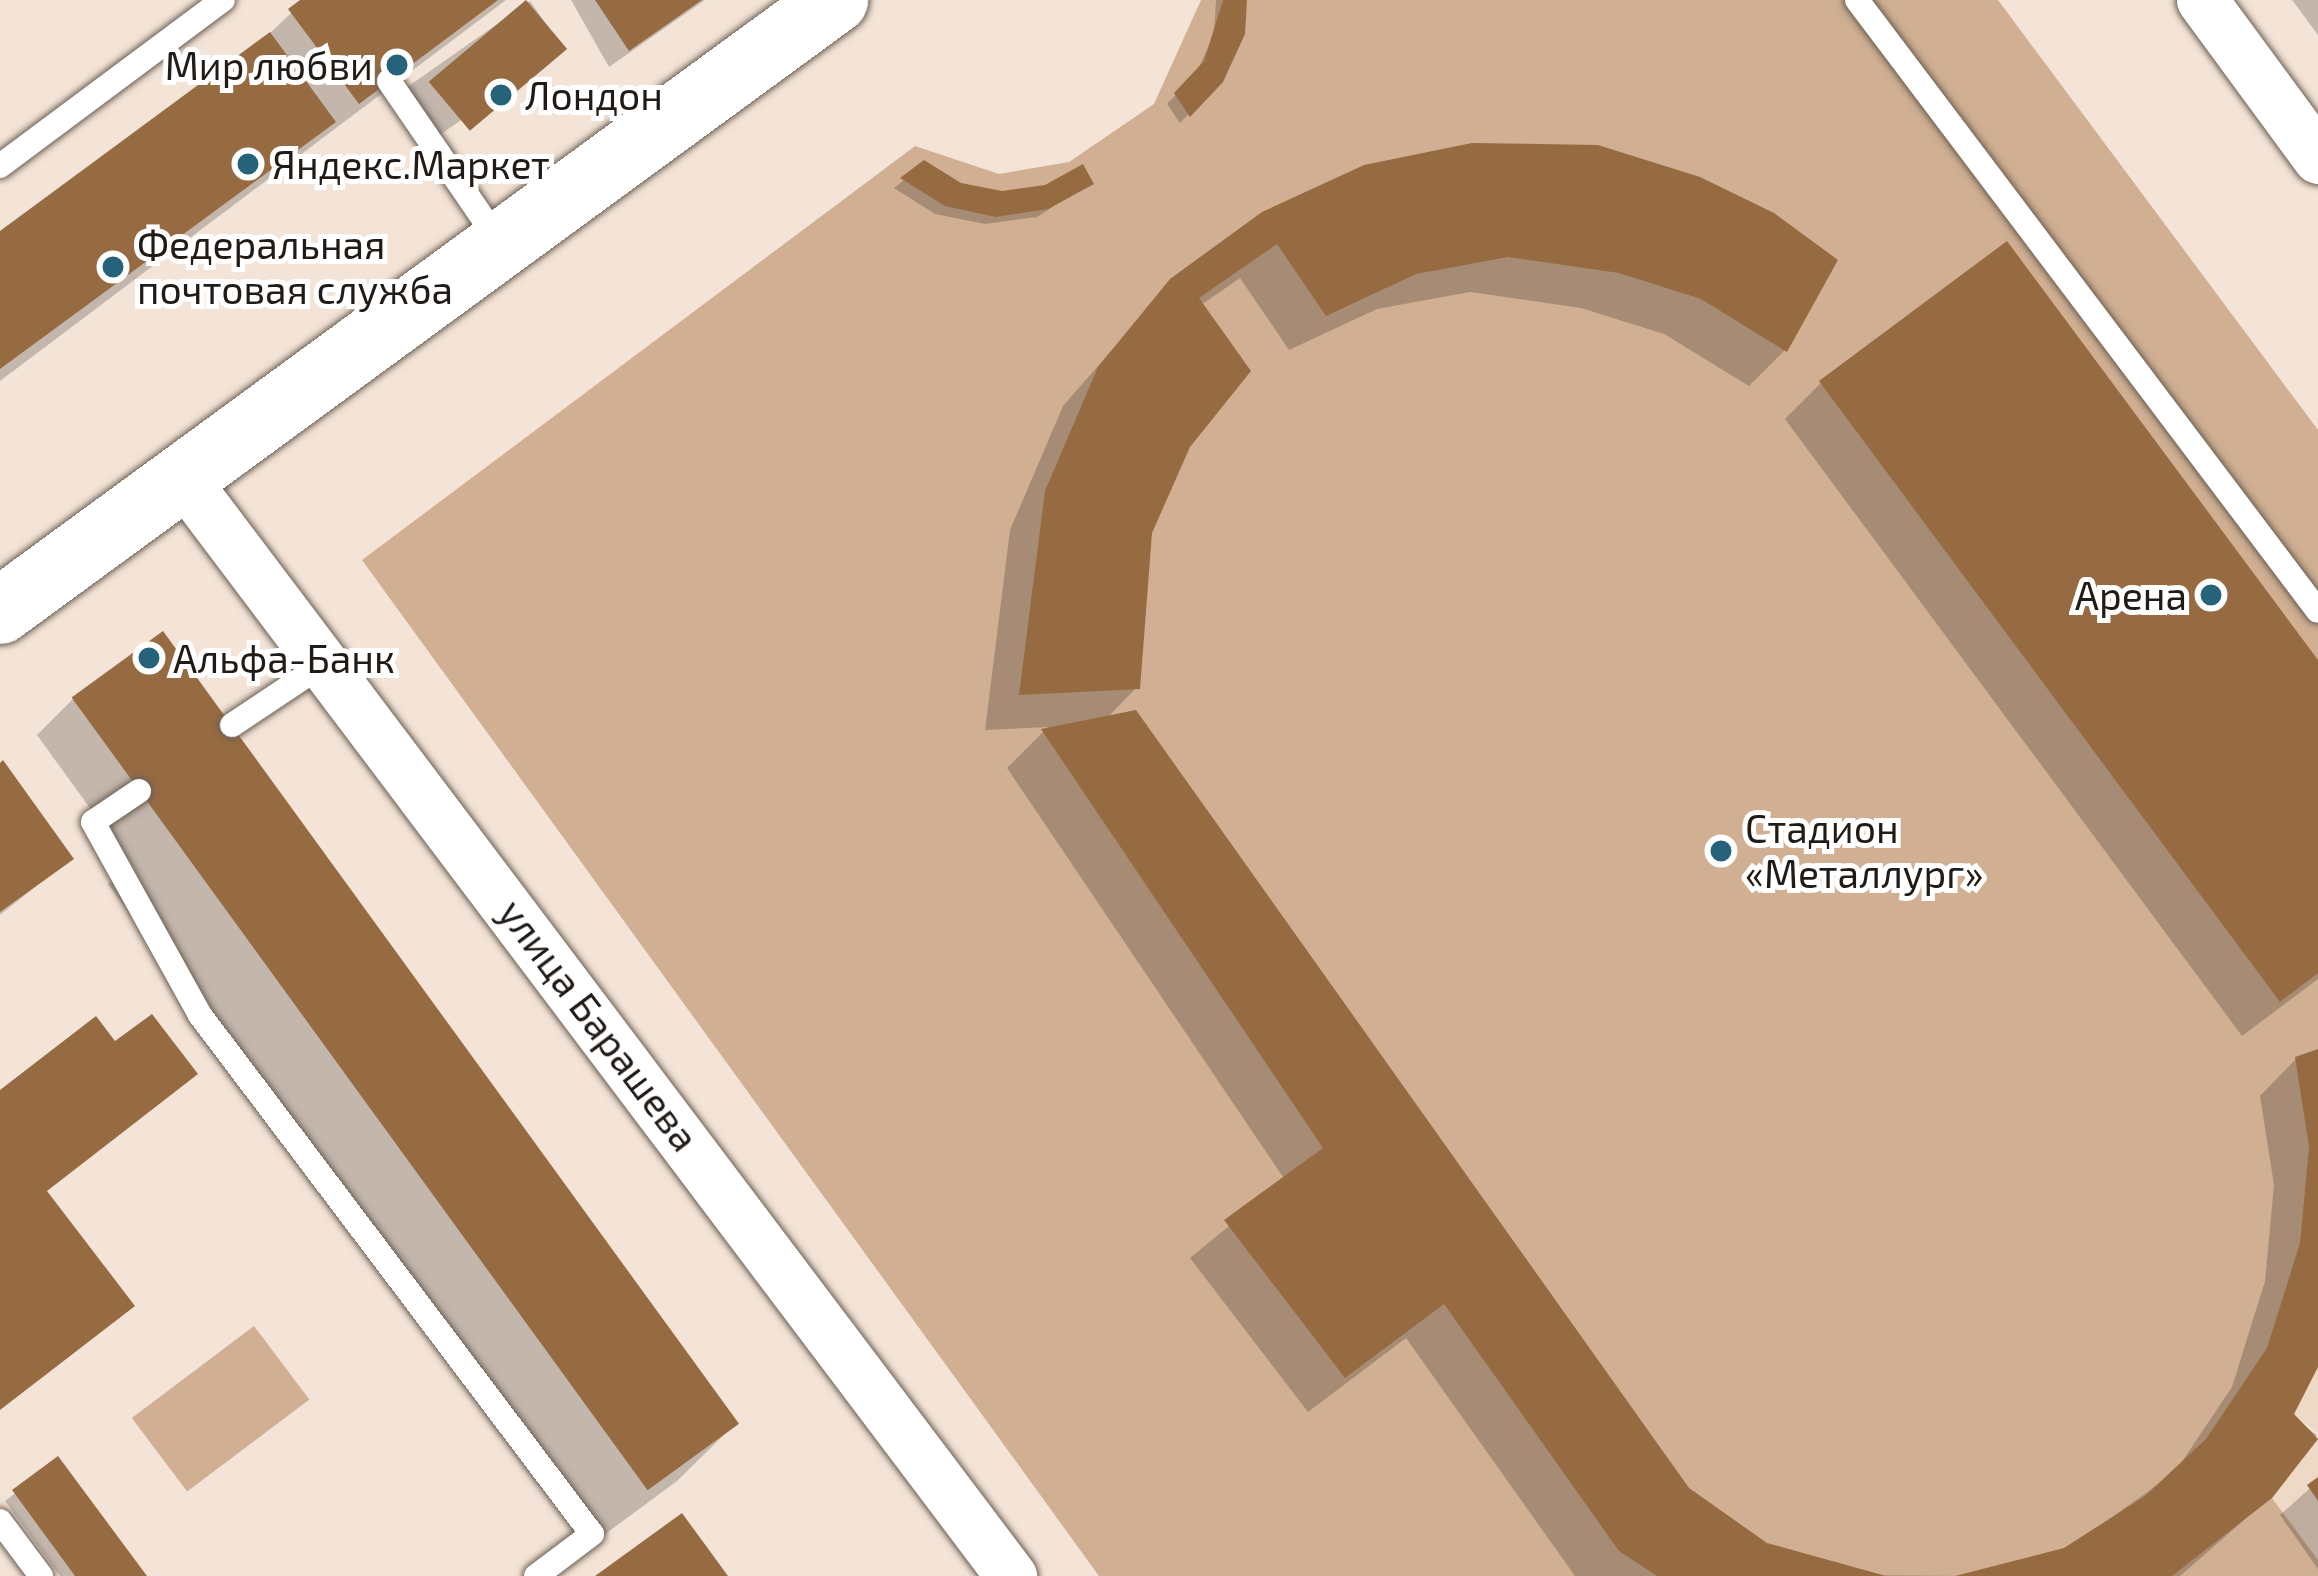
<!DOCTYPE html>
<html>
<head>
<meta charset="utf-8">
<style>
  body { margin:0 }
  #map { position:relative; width:2318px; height:1576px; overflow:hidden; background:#f4e4d7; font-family:"Exo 2",sans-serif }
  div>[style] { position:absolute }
  .built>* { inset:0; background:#eed8c6 }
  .green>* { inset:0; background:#d0af92; transform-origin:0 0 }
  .shadow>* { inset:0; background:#0003; transform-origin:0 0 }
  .building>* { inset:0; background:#976b42; transform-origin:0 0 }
  .roads { filter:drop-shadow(0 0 3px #6c5f53) drop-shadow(0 0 3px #6c5f53) }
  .lane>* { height:24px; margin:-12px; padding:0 12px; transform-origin:12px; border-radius:12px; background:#fff }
  .street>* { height:51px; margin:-25.5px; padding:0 25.5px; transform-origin:25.5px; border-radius:25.5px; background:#fff }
  .secondary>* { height:66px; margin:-33px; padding:0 33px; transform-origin:33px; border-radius:33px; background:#fff }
  .dots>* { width:33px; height:33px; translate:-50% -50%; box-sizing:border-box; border:6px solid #fff; border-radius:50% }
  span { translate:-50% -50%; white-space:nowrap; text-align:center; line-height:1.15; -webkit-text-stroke:10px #fff; paint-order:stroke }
  .poi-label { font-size:39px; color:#211b17 }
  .right { translate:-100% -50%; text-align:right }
  .left { translate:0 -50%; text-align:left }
  .street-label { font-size:39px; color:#211b17 }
</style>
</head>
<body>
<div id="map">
  <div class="built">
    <i style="clip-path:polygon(2318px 1367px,2318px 1433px,2294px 1414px)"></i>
    <i style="clip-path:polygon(2318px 1439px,2318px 1560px,2272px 1498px)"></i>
  </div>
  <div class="green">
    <i style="clip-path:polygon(1201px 0,1998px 0,2318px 430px,2318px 1367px,2294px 1414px,2318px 1439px,2272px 1498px,2318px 1560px,2318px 1576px,1099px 1576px,362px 560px,915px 146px,999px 174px,1069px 162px,1154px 104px)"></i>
    <i style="left:254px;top:1326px;width:92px;height:153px;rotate:53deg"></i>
  </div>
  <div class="shadow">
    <i style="clip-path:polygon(305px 0,506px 0,0 381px,0 234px,254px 48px)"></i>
    <i style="clip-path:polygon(571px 0,705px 0,609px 67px)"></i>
    <i style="clip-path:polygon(1216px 0,1244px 0,1221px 80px,1180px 123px,1167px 104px,1196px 74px,1214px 34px)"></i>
    <i style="clip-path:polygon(2292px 0,2318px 0,2318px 35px)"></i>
    <i style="left:530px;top:1px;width:58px;height:156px;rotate:55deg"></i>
    <i style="clip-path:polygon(1472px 146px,1785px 350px,1749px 386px,1664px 334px,1581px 308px,1470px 292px,1377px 309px,1289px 350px,1240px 278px,1201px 305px,1188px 446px,1149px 532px,1137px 687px,1106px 719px,1687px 1491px,1765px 1546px,1859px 1575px,1960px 1576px,2065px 1551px,2175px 1472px,2232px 1387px,2265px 1281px,2274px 1185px,2260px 1096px,2296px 1059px,2318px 1052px,2318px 1360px,2290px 1415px,2317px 1435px,2243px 1521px,2180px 1576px,1575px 1576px,1406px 1338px,1308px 1412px,1190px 1258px,1285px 1180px,1007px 768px,1048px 727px,985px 730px,1010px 530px,1063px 406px,1172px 281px)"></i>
    <i style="clip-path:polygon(924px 164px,960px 185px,1002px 194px,1090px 183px,1037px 217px,985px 224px,935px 214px,894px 188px)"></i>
    <i style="clip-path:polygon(2007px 246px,2318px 665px,2318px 979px,2242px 1036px,1785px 419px,1821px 383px)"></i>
    <i style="clip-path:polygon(73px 699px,735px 1424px,677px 1481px,589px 1546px,108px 884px,129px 862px,37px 735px)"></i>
    <i style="clip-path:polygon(0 767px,70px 859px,0 915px)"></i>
    <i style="clip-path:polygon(58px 1460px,144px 1576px,60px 1576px,5px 1501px)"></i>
    <i style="clip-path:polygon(2318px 1481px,2318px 1569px,2280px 1515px)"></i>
  </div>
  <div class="building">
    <i style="clip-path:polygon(300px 0,498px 0,359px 104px,288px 9px)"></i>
    <i style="left:526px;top:0;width:64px;height:127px;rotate:50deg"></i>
    <i style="clip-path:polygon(595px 0,702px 0,629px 51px)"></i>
    <i style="clip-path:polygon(1223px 0,1247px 0,1245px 34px,1223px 82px,1190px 117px,1174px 93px,1204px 61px)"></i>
    <i style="clip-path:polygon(270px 32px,336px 122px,0 369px,0 231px)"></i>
    <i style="clip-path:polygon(1472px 143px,1598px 145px,1700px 177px,1774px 213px,1838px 260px,1787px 352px,1701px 299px,1619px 273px,1508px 257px,1416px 274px,1326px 316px,1277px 244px,1199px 298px,1251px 371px,1190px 447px,1152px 533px,1140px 689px,1019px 695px,1045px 491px,1098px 367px,1170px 279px,1262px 212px,1364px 165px)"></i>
    <i style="clip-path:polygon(924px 160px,961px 183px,1002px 191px,1045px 185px,1083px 164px,1094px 184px,1048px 209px,996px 217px,945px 206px,900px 178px)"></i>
    <i style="clip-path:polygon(2007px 241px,2318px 660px,2318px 973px,2280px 1002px,1819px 381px)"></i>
    <i style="left:163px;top:631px;width:980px;height:113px;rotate:54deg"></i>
    <i style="clip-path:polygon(1136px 710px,1689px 1488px,1767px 1543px,1886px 1576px,1657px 1576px,1619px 1551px,1444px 1304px,1345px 1378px,1224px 1220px,1323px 1148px,1041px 729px)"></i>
    <i style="clip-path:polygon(3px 760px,74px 859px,0 912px,0 763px)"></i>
    <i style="clip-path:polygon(152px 1014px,198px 1074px,47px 1191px,135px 1306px,0 1410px,0 1090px,96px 1016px,115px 1041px)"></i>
    <i style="clip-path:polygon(2318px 1049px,2318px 1367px,2294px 1414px,2318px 1439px,2272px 1498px,2172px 1576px,1955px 1576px,2064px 1548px,2145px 1496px,2206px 1439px,2267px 1348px,2300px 1243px,2309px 1147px,2295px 1057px)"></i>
    <i style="clip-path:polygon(58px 1456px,147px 1576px,75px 1576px,12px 1490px)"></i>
    <i style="clip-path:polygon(2318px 1477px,2318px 1501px,2307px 1485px)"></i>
    <i style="clip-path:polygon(682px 1513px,728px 1576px,595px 1576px)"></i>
  </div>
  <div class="roads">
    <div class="lane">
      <i style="left:1857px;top:0;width:765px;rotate:52.97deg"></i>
      <i style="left:389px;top:81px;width:196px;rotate:55.6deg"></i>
      <i style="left:0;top:166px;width:278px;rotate:-36.7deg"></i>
      <i style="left:232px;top:725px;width:112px;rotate:-33.7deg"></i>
      <i style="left:139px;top:791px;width:55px;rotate:146deg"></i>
      <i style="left:93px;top:822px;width:221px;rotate:61deg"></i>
      <i style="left:200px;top:1015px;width:650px;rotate:52.94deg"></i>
      <i style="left:592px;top:1534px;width:70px;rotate:143.1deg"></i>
      <i style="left:0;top:1521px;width:69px;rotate:53.3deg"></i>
    </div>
    <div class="street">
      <i style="left:2202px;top:0;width:196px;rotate:53.7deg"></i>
      <i style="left:182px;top:477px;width:1377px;rotate:52.97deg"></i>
    </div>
    <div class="secondary">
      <i style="left:0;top:611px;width:1035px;rotate:-36.19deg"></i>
    </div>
  </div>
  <div class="dots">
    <i style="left:397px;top:65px;background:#266279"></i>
    <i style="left:501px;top:95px;background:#266279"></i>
    <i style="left:248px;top:164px;background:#266279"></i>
    <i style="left:113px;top:267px;background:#266279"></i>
    <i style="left:2211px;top:595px;background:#266279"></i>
    <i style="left:149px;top:658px;background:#266279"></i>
    <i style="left:1721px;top:851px;background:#266279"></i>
  </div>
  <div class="poi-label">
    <span class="right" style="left:373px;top:65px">Мир любви</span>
    <span class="left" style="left:525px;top:95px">Лондон</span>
    <span class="left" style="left:272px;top:164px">Яндекс.Маркет</span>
    <span class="left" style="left:137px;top:267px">Федеральная<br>почтовая служба</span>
    <span class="right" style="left:2187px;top:595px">Арена</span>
    <span class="left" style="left:173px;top:658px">Альфа-Банк</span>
    <span class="left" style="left:1745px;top:851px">Стадион<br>«Металлург»</span>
  </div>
  <div class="street-label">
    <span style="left:599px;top:1025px;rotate:53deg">улица Барашева</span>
  </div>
</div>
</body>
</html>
